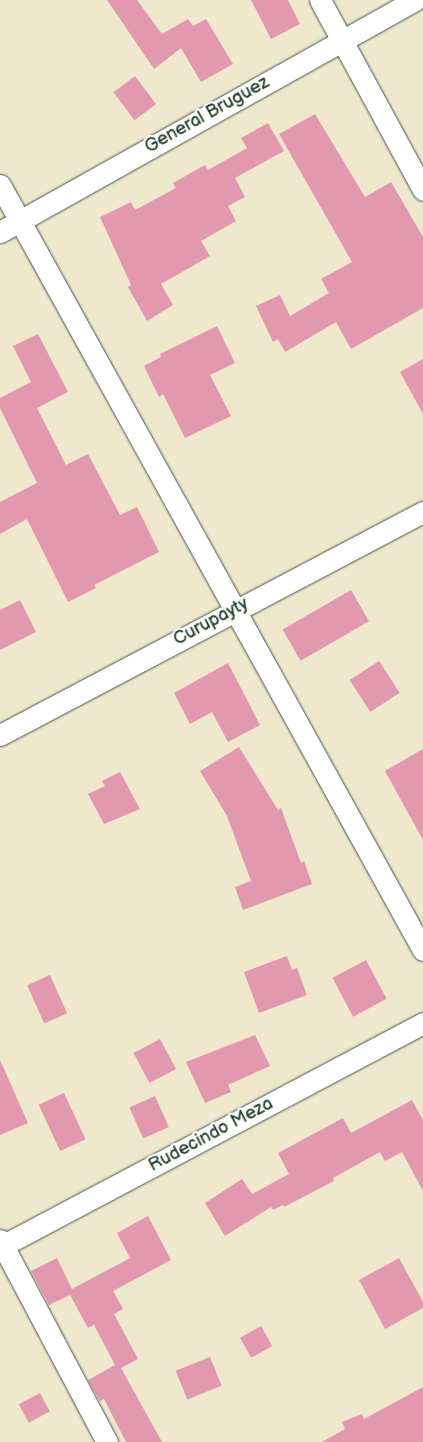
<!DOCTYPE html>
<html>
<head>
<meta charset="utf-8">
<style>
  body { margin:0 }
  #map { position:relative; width:423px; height:1442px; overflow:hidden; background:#f0e8cd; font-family:"Balsamiq Sans",sans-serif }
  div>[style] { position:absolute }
  .building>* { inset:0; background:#e298ae; transform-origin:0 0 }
  .roads { filter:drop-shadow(0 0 1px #3e574b) drop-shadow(0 0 1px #3e574b) }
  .minor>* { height:21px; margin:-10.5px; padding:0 10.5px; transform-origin:10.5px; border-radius:10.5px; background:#fff }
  span { translate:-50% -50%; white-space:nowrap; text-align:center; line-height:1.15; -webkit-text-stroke:4.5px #fdfcf7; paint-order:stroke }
  .street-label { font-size:18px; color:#1f3d34 }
</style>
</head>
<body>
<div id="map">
  <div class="building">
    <i style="clip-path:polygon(107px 0,137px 0,162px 34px,188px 19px,193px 26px,206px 19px,233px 64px,201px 82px,181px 48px,154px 69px)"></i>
    <i style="clip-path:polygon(251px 0,288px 0,300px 24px,271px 39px)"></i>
    <i style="left:135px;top:76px;width:35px;height:27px;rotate:53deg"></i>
    <i style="clip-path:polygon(315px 114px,365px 197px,391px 182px,423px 237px,423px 308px,351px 349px,336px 322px,285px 352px,278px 339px,273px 342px,256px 306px,280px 295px,290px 316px,329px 293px,321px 279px,352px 262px,279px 134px)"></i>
    <i style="clip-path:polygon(268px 123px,284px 151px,235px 178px,245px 197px,228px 206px,236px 221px,201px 241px,210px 256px,161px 284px,173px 305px,147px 321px,128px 287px,131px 285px,100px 217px,131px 202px,135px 210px,176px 188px,173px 183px,205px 165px,208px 170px,247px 148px,241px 138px)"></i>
    <i style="clip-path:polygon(217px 326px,235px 363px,210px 375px,231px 416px,185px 438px,163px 394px,159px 397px,144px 366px,161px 357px,160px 354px)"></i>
    <i style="clip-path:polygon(38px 334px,68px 392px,37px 408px,66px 465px,88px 454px,120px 515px,137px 507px,159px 552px,94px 585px,96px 588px,68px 602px,27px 519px,0 534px,0 502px,37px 483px,0 408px,0 398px,31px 382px,13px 346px)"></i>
    <i style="clip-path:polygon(423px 359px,423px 414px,400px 372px)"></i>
    <i style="left:351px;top:590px;width:36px;height:79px;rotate:60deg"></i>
    <i style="clip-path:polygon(20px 600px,36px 632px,0 650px,0 610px)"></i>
    <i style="left:379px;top:661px;width:38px;height:35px;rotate:57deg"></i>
    <i style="clip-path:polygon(228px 663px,260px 725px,228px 742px,212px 712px,190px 724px,174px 693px)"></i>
    <i style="clip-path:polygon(239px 747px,278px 810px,281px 808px,301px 863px,304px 861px,312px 884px,243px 910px,235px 887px,251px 881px,227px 816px,200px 771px)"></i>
    <i style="clip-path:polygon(423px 749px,423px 840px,385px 771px)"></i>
    <i style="clip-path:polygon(120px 772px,140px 809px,104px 824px,88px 794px,105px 786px,102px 781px)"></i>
    <i style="clip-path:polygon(287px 956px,292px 970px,297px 968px,307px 995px,259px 1013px,244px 972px)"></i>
    <i style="left:366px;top:960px;width:44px;height:38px;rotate:62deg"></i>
    <i style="left:50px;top:975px;width:42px;height:25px;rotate:66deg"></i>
    <i style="clip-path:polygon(255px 1035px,270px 1066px,228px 1085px,231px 1092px,205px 1103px,186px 1062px)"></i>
    <i style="left:160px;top:1039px;width:34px;height:30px;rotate:62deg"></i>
    <i style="clip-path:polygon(0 1060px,28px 1123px,0 1135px)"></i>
    <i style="left:64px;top:1093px;width:51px;height:28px;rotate:65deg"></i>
    <i style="left:155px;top:1096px;width:34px;height:28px;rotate:66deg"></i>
    <i style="clip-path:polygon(412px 1100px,423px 1120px,423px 1191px,402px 1152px,385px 1161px,380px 1152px,333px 1178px,334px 1181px,284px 1207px,283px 1205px,273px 1210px,271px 1207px,225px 1236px,205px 1203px,242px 1179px,252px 1194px,289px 1174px,278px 1153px,343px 1118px,351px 1133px)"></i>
    <i style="clip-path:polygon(148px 1216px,171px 1260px,113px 1291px,123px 1309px,114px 1314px,138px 1359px,121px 1368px,162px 1442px,126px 1442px,104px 1399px,100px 1401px,88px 1380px,115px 1365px,94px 1325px,88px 1328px,70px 1295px,49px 1305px,31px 1271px,57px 1258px,72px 1289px,130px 1258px,117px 1233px)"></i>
    <i style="clip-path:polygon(399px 1258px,423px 1302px,423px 1308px,385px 1329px,359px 1280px)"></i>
    <i style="left:261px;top:1326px;width:23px;height:24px;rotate:61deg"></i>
    <i style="left:210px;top:1357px;width:31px;height:37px;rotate:68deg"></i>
    <i style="clip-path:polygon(423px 1387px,423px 1442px,322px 1442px,345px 1429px,342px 1422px,362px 1414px,364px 1419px)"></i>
    <i style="left:40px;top:1393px;width:21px;height:24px;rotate:62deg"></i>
  </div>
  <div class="roads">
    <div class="minor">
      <i style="left:320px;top:0;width:216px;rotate:61.5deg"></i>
      <i style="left:0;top:185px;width:874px;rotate:61.06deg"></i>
      <i style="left:0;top:232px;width:475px;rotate:-29.2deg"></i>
      <i style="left:0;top:735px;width:478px;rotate:-27.8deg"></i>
      <i style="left:0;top:1240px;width:229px;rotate:62.1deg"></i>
      <i style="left:0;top:1247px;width:479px;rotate:-27.9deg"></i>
    </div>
  </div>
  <div class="street-label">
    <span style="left:207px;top:115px;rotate:-29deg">General Bruguez</span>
    <span style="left:211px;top:622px;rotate:-28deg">Curupayty</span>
    <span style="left:211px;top:1135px;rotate:-28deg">Rudecindo Meza</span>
  </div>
</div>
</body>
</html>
